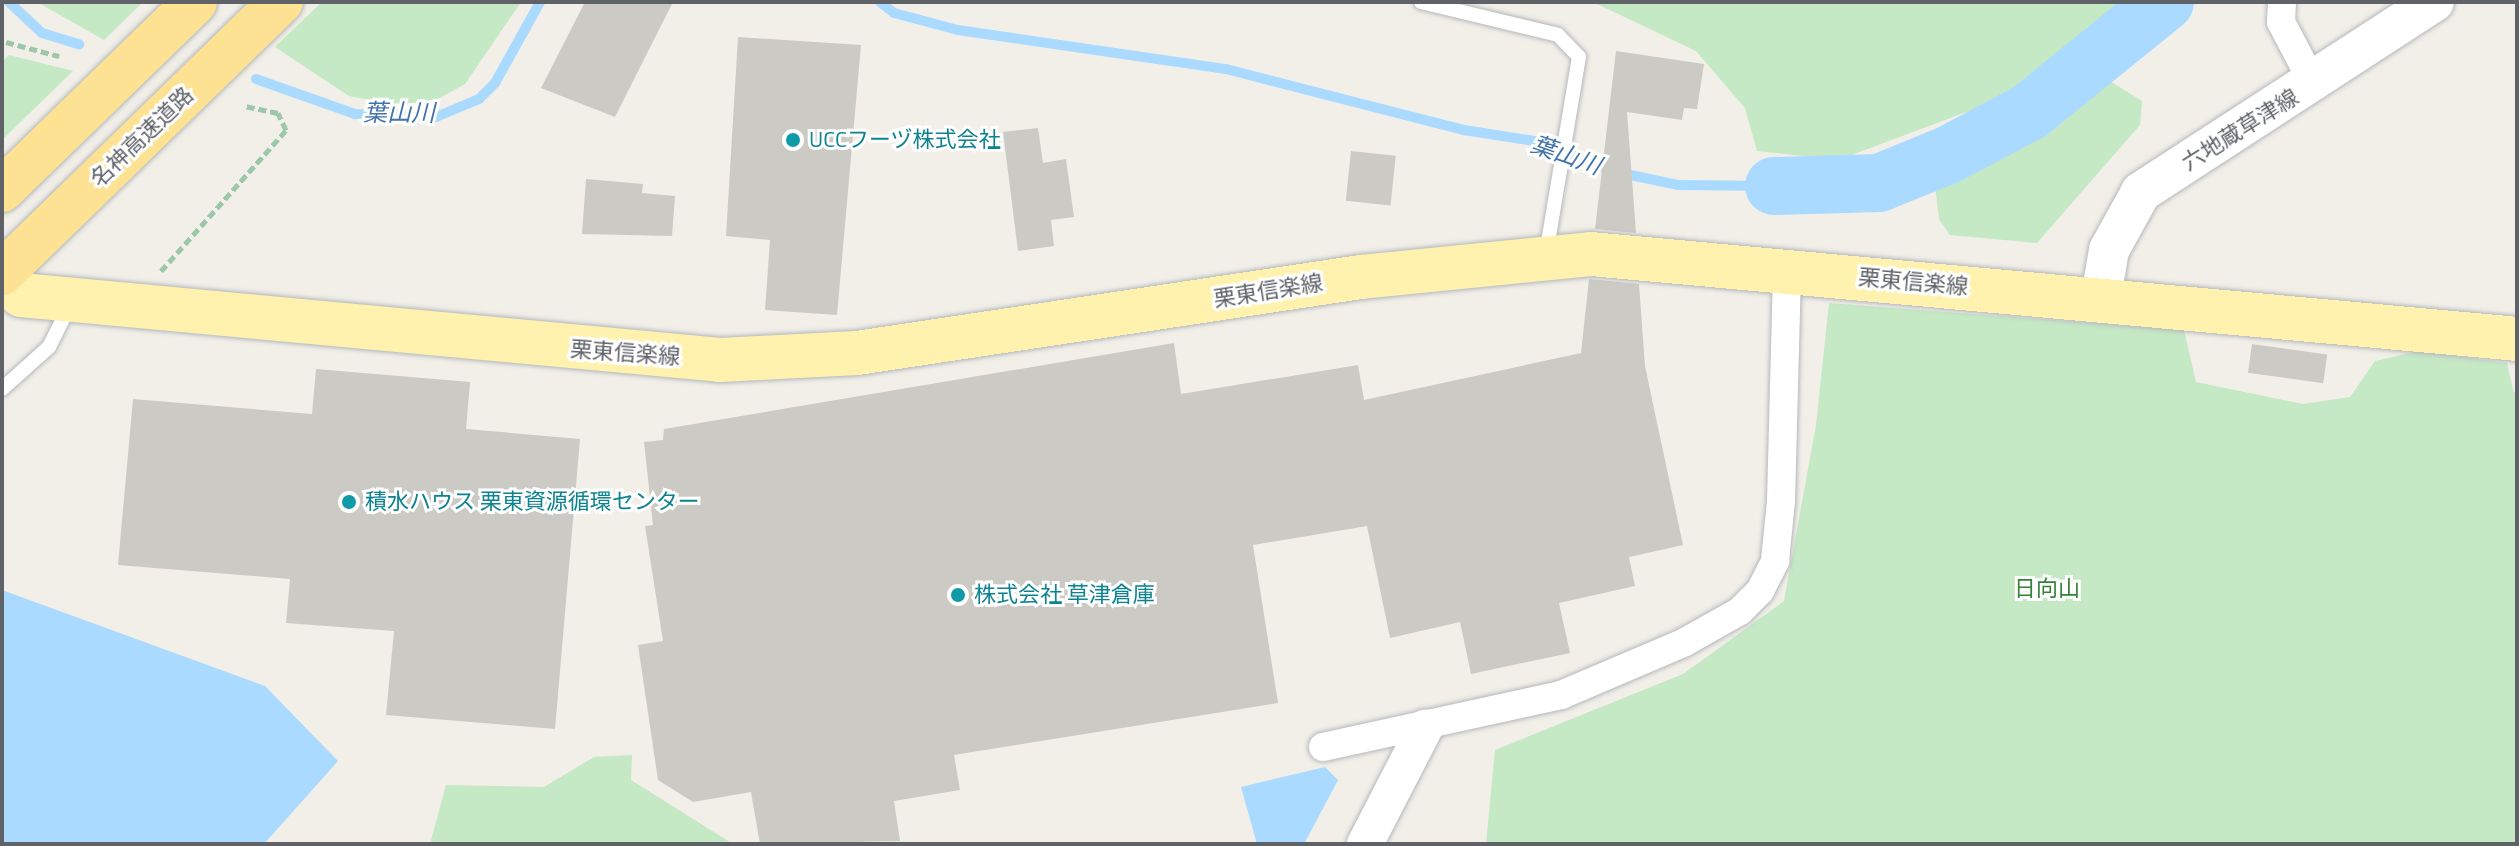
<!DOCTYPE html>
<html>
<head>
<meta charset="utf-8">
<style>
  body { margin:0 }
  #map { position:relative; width:2519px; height:846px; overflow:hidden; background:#f1efe8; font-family:"Titillium Web","Noto Sans JP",sans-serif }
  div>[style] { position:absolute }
  .green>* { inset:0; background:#c5e8c5 }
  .water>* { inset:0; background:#aadaff }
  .stream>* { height:10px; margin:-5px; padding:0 5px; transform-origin:5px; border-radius:5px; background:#aadaff }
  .river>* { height:58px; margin:-29px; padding:0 29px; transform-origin:29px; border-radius:29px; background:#aadaff }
  .building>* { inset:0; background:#cccac5; transform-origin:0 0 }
  .path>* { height:5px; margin-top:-2.5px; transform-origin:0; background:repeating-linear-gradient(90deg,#9cc7a9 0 8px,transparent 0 12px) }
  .roads { filter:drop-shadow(0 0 2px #b5b8bc) drop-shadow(0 0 2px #b5b8bc) }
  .service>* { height:14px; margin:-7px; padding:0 7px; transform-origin:7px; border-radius:7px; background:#fff }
  .minor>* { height:28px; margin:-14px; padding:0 14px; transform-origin:14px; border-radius:14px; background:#fff }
  .tertiary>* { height:36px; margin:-18px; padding:0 18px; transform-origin:18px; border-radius:18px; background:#fff }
  .secondary>* { height:40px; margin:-20px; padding:0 20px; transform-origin:20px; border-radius:20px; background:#fff }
  .primary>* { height:44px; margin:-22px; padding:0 22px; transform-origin:22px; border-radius:22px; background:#fff2af }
  .motorway>* { height:44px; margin:-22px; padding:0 22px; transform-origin:22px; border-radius:22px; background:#fde293 }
  .dots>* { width:22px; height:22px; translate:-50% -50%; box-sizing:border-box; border:4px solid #fff; border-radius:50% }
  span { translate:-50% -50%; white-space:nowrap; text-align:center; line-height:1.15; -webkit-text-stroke:6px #fff; paint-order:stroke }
  .street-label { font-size:22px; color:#5f6368 }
  .culture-label { font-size:22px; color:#0d838f }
  .left { translate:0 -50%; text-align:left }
  .park-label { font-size:22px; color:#348238 }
  .water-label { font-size:24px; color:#4174aa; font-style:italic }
  .frame { position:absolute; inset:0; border:4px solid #5f6368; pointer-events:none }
</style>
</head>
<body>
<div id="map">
  <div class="green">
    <i style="clip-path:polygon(37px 2px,143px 2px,104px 40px)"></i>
    <i style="clip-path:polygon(322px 2px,521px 2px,465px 84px,436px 100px,398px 105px,349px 96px,275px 47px)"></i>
    <i style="clip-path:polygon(1593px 2px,2129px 2px,2020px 92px,1838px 160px,1757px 151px,1745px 108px,1696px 51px)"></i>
    <i style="clip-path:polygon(9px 55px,73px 71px,2px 140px,2px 62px)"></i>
    <i style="clip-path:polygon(2105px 78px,2142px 101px,2140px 125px,2037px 243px,1950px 235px,1939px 219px,1935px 185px,2043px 125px)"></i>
    <i style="clip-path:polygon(1829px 303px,2184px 330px,2196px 382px,2303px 404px,2350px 397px,2375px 361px,2419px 351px,2507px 363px,2514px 393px,2517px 389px,2517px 844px,1486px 844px,1495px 750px,1683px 674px,1784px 601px,1816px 425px)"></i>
    <i style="clip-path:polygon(632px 755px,631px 780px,733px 844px,430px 844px,446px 785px,544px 787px,594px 757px)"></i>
  </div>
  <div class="water">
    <i style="clip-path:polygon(2px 590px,265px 686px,338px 761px,264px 844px,2px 844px)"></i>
    <i style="clip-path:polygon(1325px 767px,1338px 780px,1304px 844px,1257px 844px,1241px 787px)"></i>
  </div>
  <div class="stream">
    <i style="left:9px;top:2px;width:45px;rotate:43.2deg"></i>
    <i style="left:42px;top:33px;width:39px;rotate:17deg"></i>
    <i style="left:880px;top:2px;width:18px;rotate:38deg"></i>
    <i style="left:894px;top:13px;width:66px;rotate:14.9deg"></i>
    <i style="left:958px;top:30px;width:271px;rotate:8.3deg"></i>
    <i style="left:1226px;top:69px;width:246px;rotate:14.4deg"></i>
    <i style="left:1464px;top:130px;width:78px;rotate:8.9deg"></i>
    <i style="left:1541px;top:142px;width:81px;rotate:21.8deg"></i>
    <i style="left:1616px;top:172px;width:63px;rotate:11.8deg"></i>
    <i style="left:1678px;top:185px;width:96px;rotate:0.6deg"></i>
    <i style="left:256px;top:79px;width:105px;rotate:19.5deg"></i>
    <i style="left:355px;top:114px;width:81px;rotate:2.1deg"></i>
    <i style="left:436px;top:117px;width:47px;rotate:-22.7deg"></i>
    <i style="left:479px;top:99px;width:23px;rotate:-45deg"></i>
    <i style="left:495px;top:83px;width:93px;rotate:-60.9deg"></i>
  </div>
  <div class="river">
    <i style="left:1774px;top:186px;width:105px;rotate:-1.6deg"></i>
    <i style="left:1879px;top:183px;width:74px;rotate:-22.1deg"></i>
    <i style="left:1948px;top:155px;width:92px;rotate:-28deg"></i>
    <i style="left:2029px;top:112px;width:175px;rotate:-39deg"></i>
  </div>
  <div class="building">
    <i style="clip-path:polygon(585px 2px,673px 2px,615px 117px,541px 88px)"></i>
    <i style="clip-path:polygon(738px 37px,861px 45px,837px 315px,765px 310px,770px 240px,726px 236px)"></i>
    <i style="clip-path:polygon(1616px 51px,1704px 64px,1697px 109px,1684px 108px,1682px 120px,1627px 112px,1636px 233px,1595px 229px)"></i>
    <i style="clip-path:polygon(1038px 128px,1043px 163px,1066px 159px,1074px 217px,1051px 220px,1054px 246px,1018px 251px,1003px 132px)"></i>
    <i style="left:1351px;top:151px;width:45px;height:50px;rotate:6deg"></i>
    <i style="clip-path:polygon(586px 179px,643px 184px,642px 193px,675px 196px,672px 236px,582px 234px)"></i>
    <i style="clip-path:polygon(1589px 279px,1639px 284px,1645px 366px,1683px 545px,1629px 557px,1635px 586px,1559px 603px,1570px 653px,1471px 674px,1460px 622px,1390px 638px,1367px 526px,1253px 545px,1278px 703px,954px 755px,960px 790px,894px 801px,900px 841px,760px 844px,751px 792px,693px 802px,658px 780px,638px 645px,663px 641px,645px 526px,653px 525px,644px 442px,663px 440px,664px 429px,1174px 343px,1181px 394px,1358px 365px,1364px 400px,1581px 353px)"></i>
    <i style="left:2252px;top:344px;width:76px;height:29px;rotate:8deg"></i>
    <i style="clip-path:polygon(316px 369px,470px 382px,466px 429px,580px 439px,555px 729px,386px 715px,394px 631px,286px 623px,290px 579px,118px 565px,133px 399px,312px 414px)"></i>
  </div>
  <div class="path">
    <i style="left:6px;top:42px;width:55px;rotate:14.8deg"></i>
    <i style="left:161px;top:271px;width:188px;rotate:-48.4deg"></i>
    <i style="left:286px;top:130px;width:19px;rotate:-115deg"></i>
    <i style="left:278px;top:113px;width:35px;rotate:-168deg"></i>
  </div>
  <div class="roads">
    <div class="service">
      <i style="left:1421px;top:2px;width:141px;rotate:13.5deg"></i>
      <i style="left:1558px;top:35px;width:30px;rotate:46deg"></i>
      <i style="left:1579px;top:57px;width:201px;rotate:99.5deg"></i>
      <i style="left:2px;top:389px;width:63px;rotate:-41.8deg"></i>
      <i style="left:49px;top:347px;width:47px;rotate:-63.4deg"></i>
    </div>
    <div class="minor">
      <i style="left:2282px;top:2px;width:20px;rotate:93deg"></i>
      <i style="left:2281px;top:22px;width:69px;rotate:62.3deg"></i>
      <i style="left:1323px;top:747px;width:244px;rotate:-12.3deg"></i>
      <i style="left:1561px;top:695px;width:135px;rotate:-23.1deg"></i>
      <i style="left:1685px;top:642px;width:63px;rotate:-29.4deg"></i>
      <i style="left:1740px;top:611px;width:28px;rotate:-45deg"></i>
      <i style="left:1760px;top:591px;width:34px;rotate:-63deg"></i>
      <i style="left:1775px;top:561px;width:60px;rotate:-84.3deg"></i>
      <i style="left:1781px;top:501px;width:229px;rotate:-88.5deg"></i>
    </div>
    <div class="tertiary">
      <i style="left:1365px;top:844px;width:131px;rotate:-62.7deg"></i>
    </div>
    <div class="secondary">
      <i style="left:2101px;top:297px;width:48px;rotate:-80.3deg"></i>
      <i style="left:2109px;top:250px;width:66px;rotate:-61.1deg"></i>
      <i style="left:2141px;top:192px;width:349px;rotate:-33deg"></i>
    </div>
    <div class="primary">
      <i style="left:21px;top:295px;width:702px;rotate:5.31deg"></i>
      <i style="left:720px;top:360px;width:137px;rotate:-2.9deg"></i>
      <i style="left:857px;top:353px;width:510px;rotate:-8.58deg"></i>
      <i style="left:1361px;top:277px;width:231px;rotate:-5.7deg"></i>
      <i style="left:1591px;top:254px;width:930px;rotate:5.24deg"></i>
    </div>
    <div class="motorway">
      <i style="left:2px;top:190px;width:269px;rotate:-44.2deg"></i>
      <i style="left:2px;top:273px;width:389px;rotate:-44.2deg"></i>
    </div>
  </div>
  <div class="dots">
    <i style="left:793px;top:140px;background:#0f9aa8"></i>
    <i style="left:349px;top:502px;background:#0f9aa8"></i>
    <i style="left:958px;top:595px;background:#0f9aa8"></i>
  </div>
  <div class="street-label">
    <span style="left:2240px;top:130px;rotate:-32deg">六地蔵草津線</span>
    <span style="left:142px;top:137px;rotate:-44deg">名神高速道路</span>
    <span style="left:1913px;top:282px;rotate:5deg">栗東信楽線</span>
    <span style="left:1268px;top:291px;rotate:-9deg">栗東信楽線</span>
    <span style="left:625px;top:353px;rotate:4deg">栗東信楽線</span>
  </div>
  <div class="culture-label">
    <span class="left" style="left:809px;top:140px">UCCフーヅ株式会社</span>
    <span class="left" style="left:365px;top:502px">積水ハウス 栗東資源循環センター</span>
    <span class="left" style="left:974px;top:595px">株式会社 草津倉庫</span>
  </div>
  <div class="park-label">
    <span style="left:2047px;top:589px">日向山</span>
  </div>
  <div class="water-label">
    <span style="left:399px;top:113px">葉山川</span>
    <span style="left:1566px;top:155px;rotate:19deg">葉山川</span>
  </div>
  <div class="frame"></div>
</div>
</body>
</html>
